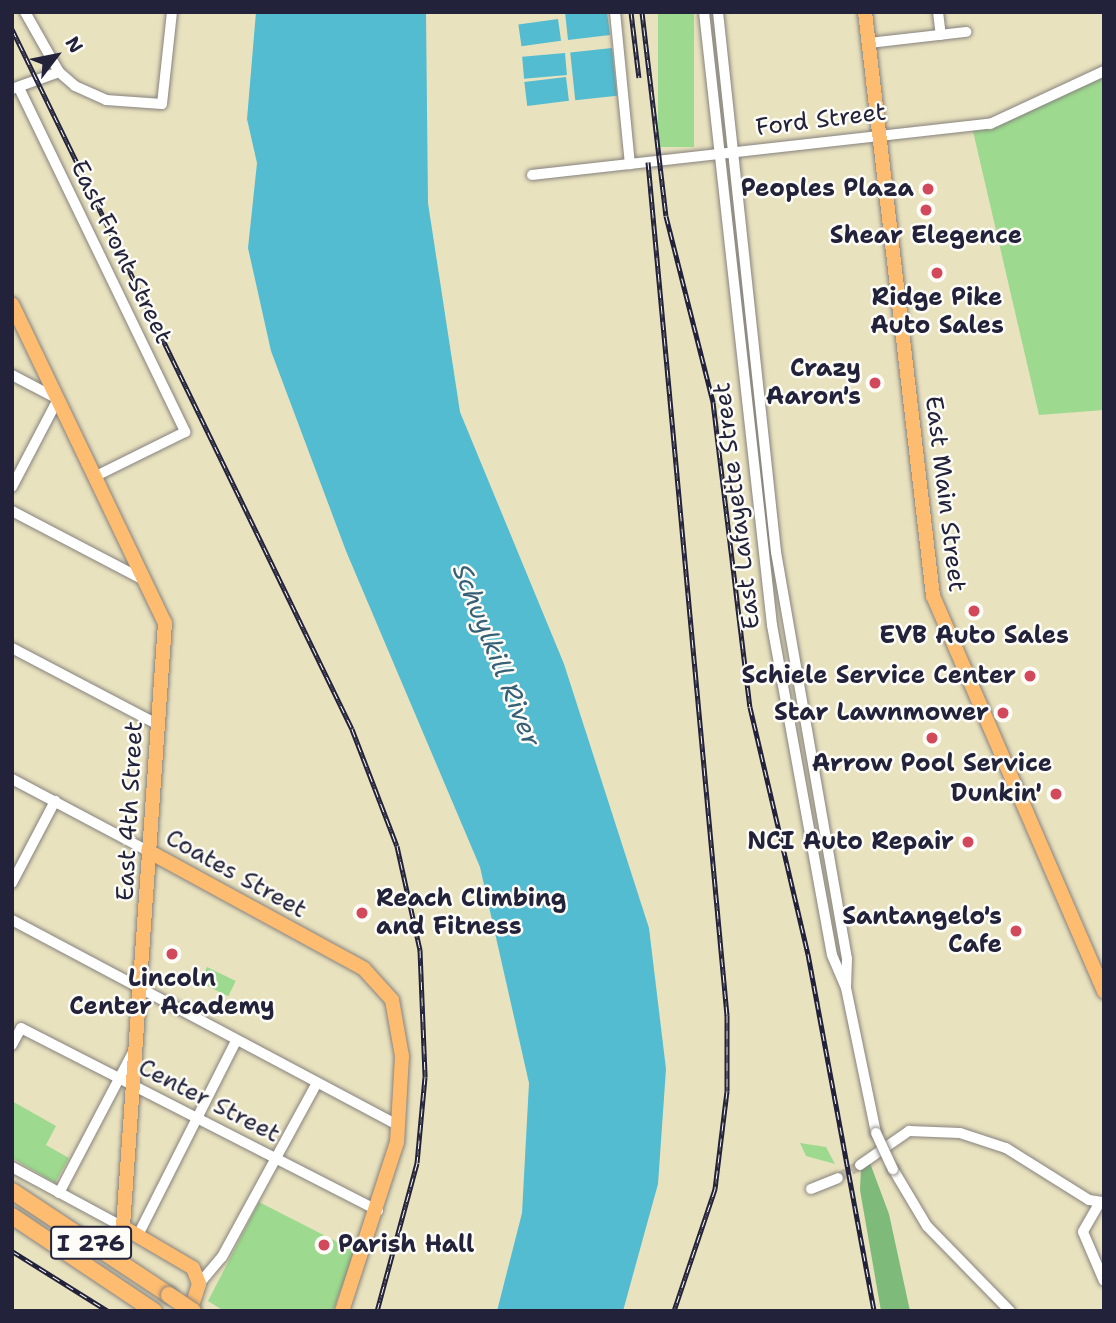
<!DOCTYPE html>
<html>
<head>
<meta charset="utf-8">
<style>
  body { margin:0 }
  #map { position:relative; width:1116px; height:1323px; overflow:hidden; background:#e9e2bf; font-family:"Shantell Sans",sans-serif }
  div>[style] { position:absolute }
  .green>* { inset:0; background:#9dda8f; transform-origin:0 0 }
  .forest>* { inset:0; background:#7eba7a }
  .water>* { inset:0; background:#53bcd1; transform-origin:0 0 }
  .minor-tunnel>* { height:10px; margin-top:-5px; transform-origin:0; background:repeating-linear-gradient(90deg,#c1bca5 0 10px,transparent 0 15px) }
  .roads { filter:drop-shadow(0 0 2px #86827d) drop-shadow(0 0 2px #86827d) }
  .minor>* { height:10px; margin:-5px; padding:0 5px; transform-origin:5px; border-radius:5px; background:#fff }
  .major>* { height:14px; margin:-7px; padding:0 7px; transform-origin:7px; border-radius:7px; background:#febc70 }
  .highway>* { height:16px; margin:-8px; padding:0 8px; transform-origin:8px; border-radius:8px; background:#febc70 }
  .rail>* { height:5px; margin-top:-2.5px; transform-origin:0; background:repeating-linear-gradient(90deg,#fdfcf7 0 8px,#22223b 0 16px); box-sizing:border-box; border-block:2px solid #22223b }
  .bridges { filter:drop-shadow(0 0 2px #86827d) drop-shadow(0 0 2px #86827d) }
  .minor-bridge>* { height:10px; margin:-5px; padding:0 5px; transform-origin:5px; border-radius:5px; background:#fff }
  .highway-bridge>* { height:16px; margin:-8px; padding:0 8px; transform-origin:8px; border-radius:8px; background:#febc70 }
  .dots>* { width:19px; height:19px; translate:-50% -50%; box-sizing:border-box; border:4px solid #fdfcf7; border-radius:50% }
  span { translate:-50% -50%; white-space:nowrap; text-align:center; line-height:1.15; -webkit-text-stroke:5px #fdfcf7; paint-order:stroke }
  .shield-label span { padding:2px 5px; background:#fdfcf7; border:2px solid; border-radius:5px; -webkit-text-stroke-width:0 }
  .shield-label { font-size:23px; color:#22223b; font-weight:700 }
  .street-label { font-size:24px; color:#22223b }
  .poi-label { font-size:24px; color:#22223b; font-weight:700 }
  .right { translate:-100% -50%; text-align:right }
  .left { translate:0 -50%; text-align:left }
  .water-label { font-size:26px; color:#366077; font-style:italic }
  .frame { position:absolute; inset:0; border:14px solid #22223b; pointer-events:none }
  .north { position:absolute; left:21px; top:21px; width:70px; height:70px; -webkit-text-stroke:5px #fdfcf7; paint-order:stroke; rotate:58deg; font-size:19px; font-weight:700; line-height:28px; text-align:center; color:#22223b }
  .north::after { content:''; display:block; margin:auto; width:24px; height:32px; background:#22223b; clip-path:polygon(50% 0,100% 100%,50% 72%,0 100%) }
</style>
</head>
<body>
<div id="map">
  <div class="green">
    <i style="left:658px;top:12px;width:36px;height:135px"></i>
    <i style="clip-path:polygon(1104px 71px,1104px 410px,1039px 415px,972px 127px)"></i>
    <i style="left:207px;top:967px;width:32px;height:17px;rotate:26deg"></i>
    <i style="clip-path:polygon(12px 1101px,56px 1126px,46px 1145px,69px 1158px,55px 1183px,12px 1158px)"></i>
    <i style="clip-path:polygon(800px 1143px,826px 1147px,835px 1164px,806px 1156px)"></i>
    <i style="clip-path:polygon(259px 1202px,355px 1251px,333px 1311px,224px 1311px,208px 1301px)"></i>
  </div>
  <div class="forest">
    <i style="clip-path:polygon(870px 1163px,889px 1214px,910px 1311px,881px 1311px,860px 1190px,861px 1169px)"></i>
  </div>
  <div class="water">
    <i style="clip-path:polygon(256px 12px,426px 12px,428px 203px,460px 412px,564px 664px,649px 928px,666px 1069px,658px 1184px,623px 1311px,497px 1311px,522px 1213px,529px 1083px,480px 867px,346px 551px,271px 351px,248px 248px,257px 163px,247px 119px)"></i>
    <i style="clip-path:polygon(565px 12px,607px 12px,610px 35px,568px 40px)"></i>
    <i style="left:558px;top:19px;width:22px;height:40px;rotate:82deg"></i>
    <i style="left:612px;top:48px;width:48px;height:42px;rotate:84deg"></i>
    <i style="left:565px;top:53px;width:22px;height:43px;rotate:85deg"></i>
    <i style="left:566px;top:77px;width:24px;height:42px;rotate:83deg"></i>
  </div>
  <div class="minor-tunnel">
    <i style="left:838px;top:1178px;width:26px;rotate:-31deg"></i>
  </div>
  <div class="roads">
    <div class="minor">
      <i style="left:25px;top:12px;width:69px;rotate:60.5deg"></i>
      <i style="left:59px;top:72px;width:21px;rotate:41deg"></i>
      <i style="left:75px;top:86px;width:34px;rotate:24deg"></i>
      <i style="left:106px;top:100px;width:56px;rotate:4.1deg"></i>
      <i style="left:162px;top:104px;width:93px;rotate:-83.8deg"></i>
      <i style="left:615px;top:12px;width:153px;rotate:84.4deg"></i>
      <i style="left:704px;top:12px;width:617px;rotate:83.67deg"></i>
      <i style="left:772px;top:625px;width:335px;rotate:79.7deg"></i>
      <i style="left:832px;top:955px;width:36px;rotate:67deg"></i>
      <i style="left:846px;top:988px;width:148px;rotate:78.3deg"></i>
      <i style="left:718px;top:12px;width:543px;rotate:83.87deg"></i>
      <i style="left:776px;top:552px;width:413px;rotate:80.1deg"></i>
      <i style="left:847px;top:959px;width:26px;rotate:92deg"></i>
      <i style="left:938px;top:12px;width:23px;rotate:83deg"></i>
      <i style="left:869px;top:43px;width:98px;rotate:-6.5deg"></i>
      <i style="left:12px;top:89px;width:50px;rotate:-19.9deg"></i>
      <i style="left:20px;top:90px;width:380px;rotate:64.2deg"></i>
      <i style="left:185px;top:432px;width:99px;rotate:153.7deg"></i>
      <i style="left:532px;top:175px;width:461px;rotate:-6.4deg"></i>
      <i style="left:990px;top:124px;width:126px;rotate:-24.9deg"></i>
      <i style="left:12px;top:375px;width:52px;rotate:27.6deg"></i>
      <i style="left:58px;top:399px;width:99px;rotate:117.6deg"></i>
      <i style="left:12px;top:511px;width:151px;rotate:27.6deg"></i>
      <i style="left:12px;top:648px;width:164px;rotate:27.7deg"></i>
      <i style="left:12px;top:779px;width:154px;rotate:27.9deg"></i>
      <i style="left:12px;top:883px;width:93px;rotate:-62.3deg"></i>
      <i style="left:12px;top:920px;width:438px;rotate:28deg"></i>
      <i style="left:12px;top:1045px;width:19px;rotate:-62deg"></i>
      <i style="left:21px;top:1028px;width:401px;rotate:27.1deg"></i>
      <i style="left:860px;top:1165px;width:60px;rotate:-34.8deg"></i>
      <i style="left:909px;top:1131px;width:51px;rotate:2.2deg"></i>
      <i style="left:960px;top:1133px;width:48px;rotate:18.1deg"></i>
      <i style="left:1006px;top:1148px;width:98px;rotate:32.1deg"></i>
      <i style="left:1089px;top:1200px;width:15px;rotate:8deg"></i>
      <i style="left:12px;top:1167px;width:126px;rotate:28.4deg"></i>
      <i style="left:893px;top:1169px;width:66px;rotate:59.2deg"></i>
      <i style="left:927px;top:1226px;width:119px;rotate:45.7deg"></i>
      <i style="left:811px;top:1189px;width:29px;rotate:-22deg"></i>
      <i style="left:59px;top:1193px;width:161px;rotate:-62.3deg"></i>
      <i style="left:1100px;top:1202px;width:34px;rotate:120deg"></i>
      <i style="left:1083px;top:1232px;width:53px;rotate:66.8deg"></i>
      <i style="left:138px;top:1235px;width:217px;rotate:-63.2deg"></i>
      <i style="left:199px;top:1284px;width:35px;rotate:-50deg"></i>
      <i style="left:222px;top:1257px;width:198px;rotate:-61.4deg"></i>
    </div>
    <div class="major">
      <i style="left:865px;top:12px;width:588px;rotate:83.36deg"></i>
      <i style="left:933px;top:596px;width:431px;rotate:66.6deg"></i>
      <i style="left:12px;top:304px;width:354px;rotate:64.4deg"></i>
      <i style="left:165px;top:623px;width:605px;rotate:93.98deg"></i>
      <i style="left:123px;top:1227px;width:81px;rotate:30.4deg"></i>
      <i style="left:193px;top:1268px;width:17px;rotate:69deg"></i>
      <i style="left:199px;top:1284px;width:28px;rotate:108deg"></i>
      <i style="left:148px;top:851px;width:246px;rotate:28.6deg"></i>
      <i style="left:364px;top:969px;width:42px;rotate:47.9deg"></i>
      <i style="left:392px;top:1000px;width:57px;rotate:79.9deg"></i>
      <i style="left:402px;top:1056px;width:86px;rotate:93.3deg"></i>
      <i style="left:397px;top:1142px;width:178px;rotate:108deg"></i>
    </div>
    <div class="highway">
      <i style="left:12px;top:1191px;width:188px;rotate:33.5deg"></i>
      <i style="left:12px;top:1216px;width:171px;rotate:33.8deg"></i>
    </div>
  </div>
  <div class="rail">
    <i style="left:631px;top:12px;width:66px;rotate:83.1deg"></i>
    <i style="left:642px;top:12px;width:205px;rotate:83.3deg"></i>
    <i style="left:666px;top:216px;width:192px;rotate:75.8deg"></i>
    <i style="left:713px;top:402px;width:307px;rotate:83.1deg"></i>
    <i style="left:750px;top:707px;width:254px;rotate:76.8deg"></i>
    <i style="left:808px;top:954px;width:363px;rotate:79.5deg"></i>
    <i style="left:12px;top:29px;width:778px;rotate:64.09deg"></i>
    <i style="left:352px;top:729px;width:125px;rotate:69deg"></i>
    <i style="left:397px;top:846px;width:107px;rotate:77.5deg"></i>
    <i style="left:420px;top:950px;width:127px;rotate:87.7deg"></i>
    <i style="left:425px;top:1077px;width:86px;rotate:95.3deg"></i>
    <i style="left:417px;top:1163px;width:153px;rotate:105.1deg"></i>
    <i style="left:648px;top:162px;width:857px;rotate:84.71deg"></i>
    <i style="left:727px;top:1015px;width:76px;rotate:90deg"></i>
    <i style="left:727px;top:1091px;width:99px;rotate:97deg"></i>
    <i style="left:715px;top:1189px;width:129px;rotate:108.6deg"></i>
    <i style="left:12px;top:1251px;width:113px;rotate:32deg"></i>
  </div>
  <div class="bridges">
    <div class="minor-bridge">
      <i style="left:876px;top:1133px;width:40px;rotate:65deg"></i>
    </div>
    <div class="highway-bridge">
      <i style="left:169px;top:1295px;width:29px;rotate:34deg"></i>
    </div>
  </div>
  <div class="dots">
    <i style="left:928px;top:189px;background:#d1495b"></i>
    <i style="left:926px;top:210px;background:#d1495b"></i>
    <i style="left:937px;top:273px;background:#d1495b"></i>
    <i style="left:875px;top:383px;background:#d1495b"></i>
    <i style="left:974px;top:611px;background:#d1495b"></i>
    <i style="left:1030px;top:676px;background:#d1495b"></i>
    <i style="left:1003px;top:713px;background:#d1495b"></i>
    <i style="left:932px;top:738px;background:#d1495b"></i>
    <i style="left:1056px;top:794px;background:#d1495b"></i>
    <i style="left:968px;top:842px;background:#d1495b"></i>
    <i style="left:362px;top:913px;background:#d1495b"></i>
    <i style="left:1016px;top:931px;background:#d1495b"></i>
    <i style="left:172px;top:954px;background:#d1495b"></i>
    <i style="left:324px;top:1245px;background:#d1495b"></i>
  </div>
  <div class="shield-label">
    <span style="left:91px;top:1243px">I 276</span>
  </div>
  <div class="street-label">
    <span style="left:821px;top:120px;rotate:-7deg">Ford Street</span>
    <span style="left:121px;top:252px;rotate:64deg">East Front Street</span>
    <span style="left:945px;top:494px;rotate:83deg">East Main Street</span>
    <span style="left:737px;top:506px;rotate:-97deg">East Lafayette Street</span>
    <span style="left:130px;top:811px;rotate:-87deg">East 4th Street</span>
    <span style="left:236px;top:874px;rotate:29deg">Coates Street</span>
    <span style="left:209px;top:1101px;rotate:27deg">Center Street</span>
  </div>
  <div class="poi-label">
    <span class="right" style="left:914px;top:189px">Peoples Plaza</span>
    <span style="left:926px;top:236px">Shear Elegence</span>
    <span style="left:937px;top:312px">Ridge Pike<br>Auto Sales</span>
    <span class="right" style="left:861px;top:383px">Crazy<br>Aaron's</span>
    <span style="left:974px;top:636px">EVB Auto Sales</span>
    <span class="right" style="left:1016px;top:676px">Schiele Service Center</span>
    <span class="right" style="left:989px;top:713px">Star Lawnmower</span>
    <span style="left:932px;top:764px">Arrow Pool Service</span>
    <span class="right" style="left:1042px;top:794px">Dunkin'</span>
    <span class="right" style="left:954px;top:842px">NCI Auto Repair</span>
    <span class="left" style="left:376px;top:913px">Reach Climbing<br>and Fitness</span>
    <span class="right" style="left:1002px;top:931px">Santangelo's<br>Cafe</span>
    <span style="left:172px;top:993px">Lincoln<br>Center Academy</span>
    <span class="left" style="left:338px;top:1245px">Parish Hall</span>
  </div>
  <div class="water-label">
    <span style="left:497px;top:655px;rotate:68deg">Schuylkill River</span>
  </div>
  <div class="frame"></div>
  <div class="north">N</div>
</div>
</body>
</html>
